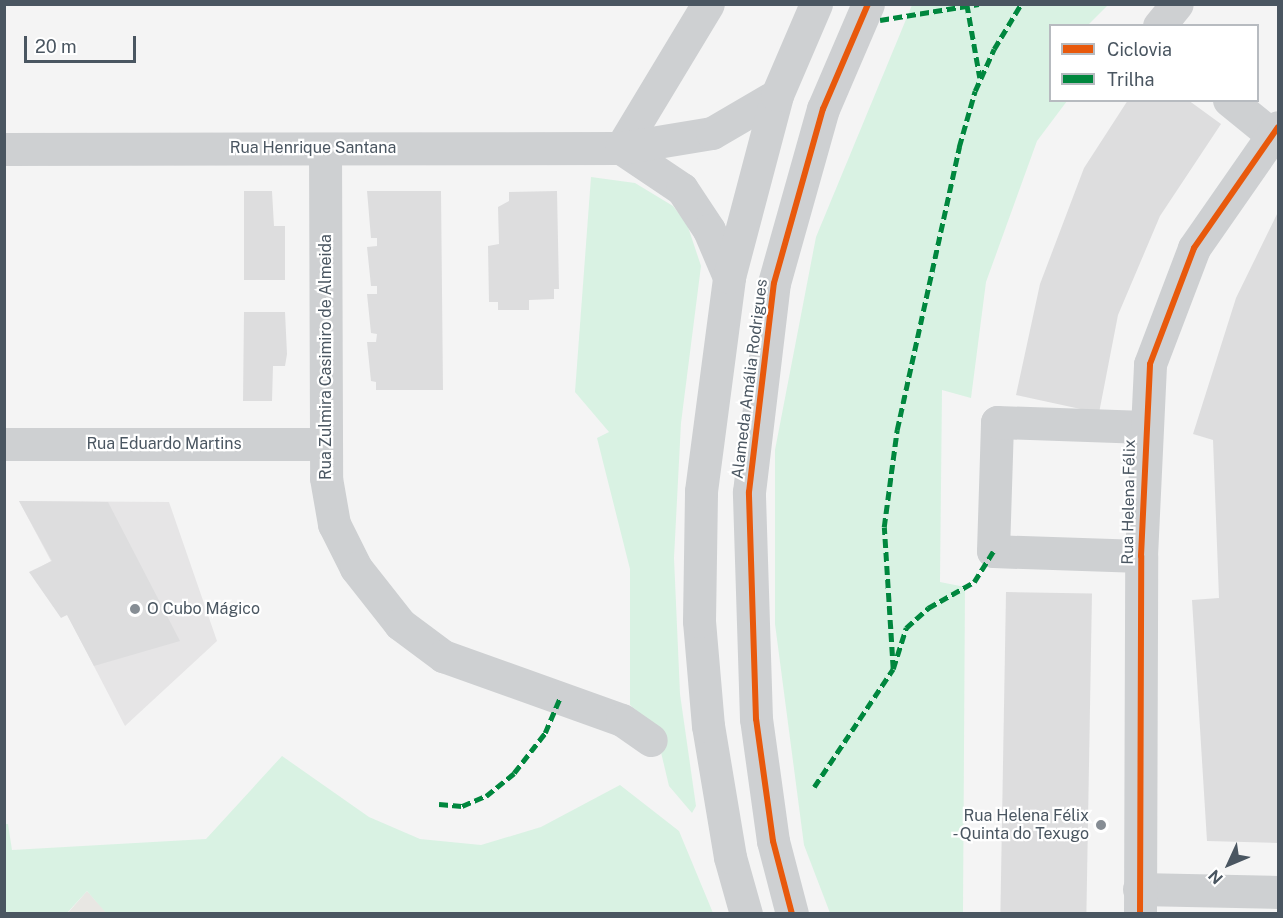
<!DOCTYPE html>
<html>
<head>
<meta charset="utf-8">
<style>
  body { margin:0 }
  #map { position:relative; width:1283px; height:918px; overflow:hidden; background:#f4f4f4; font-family:"Public Sans",sans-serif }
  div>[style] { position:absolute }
  .commercial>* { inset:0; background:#e8e7e3 }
  .education>* { inset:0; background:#e6e5e6 }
  .green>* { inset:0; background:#d9f2e3 }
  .building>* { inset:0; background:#ddddde; transform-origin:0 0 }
  .minor>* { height:33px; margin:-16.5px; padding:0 16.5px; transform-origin:16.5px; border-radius:16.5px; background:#ced0d2 }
  .quiet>* { height:4.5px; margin-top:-2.25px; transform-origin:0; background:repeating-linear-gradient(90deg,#00873e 0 9px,transparent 0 13.5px) }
  .cycleway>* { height:6px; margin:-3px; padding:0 3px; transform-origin:3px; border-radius:3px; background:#e8590c }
  .dots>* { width:16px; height:16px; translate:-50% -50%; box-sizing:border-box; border:3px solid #fff; border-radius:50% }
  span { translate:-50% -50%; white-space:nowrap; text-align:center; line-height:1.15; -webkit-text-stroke:4.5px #fff; paint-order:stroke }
  .street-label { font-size:16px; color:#4a5661 }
  .poi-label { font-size:16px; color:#4a5661 }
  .left { translate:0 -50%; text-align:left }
  .right { translate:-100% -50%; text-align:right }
  .frame { position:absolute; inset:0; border:6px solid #4a5661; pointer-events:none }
  .legend { position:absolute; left:1049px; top:24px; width:210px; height:78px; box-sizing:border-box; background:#fff; border:2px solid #b7bbc0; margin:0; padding:8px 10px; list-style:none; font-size:18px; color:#4a5661 }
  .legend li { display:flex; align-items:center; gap:12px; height:30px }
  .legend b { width:30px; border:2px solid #b7bbc0 }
  .north { position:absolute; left:1199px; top:834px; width:60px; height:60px; -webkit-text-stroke:4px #fff; paint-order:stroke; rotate:226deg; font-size:16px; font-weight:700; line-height:24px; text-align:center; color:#4a5661 }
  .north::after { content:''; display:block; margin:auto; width:21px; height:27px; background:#4a5661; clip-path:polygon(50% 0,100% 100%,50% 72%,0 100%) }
  .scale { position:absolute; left:24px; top:36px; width:112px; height:27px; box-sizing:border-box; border:3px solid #4a5661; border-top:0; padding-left:8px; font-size:18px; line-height:21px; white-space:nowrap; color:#4a5661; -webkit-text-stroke:4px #fff; paint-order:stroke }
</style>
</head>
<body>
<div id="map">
  <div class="commercial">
    <i style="clip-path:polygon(87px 891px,107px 913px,67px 914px)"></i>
  </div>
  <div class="education">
    <i style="clip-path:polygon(19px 501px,169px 502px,217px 641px,125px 726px,42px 566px,51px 561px)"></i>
  </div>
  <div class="green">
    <i style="clip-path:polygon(912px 5px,1108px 5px,1088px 25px,1050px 26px,1050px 100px,1067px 101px,1037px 141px,986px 282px,971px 398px,942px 390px,940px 582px,965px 587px,963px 913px,830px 913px,804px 845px,775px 624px,775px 450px,816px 237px)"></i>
    <i style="clip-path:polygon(591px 177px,635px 183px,673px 206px,687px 224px,701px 266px,681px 423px,674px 558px,680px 694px,696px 806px,692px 813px,669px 786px,655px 727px,630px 705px,630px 569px,597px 438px,609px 432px,575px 392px)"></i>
    <i style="clip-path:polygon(282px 756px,369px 817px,420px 839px,481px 845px,541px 827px,620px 785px,679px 831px,713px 913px,107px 914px,87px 891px,67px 913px,5px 913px,5px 824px,8px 824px,12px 850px,206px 839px)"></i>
  </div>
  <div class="building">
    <i style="clip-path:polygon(1128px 100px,1188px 100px,1221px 124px,1160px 216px,1118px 315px,1099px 413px,1016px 395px,1040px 284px,1084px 168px)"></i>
    <i style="clip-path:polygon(244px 191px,272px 191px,274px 226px,285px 226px,285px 280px,244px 280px)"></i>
    <i style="clip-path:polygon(367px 191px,441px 191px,443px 390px,376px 390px,376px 382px,371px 381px,367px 342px,376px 342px,377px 334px,371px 333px,367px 294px,377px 294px,377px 286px,371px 286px,367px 247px,377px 246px,377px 238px,371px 238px)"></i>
    <i style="clip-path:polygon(557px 191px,559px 289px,554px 289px,554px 299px,529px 300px,529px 310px,498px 310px,498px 302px,489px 302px,488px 246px,499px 244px,498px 207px,509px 201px,509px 192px)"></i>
    <i style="clip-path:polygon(1278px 212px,1278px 843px,1207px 841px,1192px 600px,1219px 598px,1213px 440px,1193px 434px,1236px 298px)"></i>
    <i style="clip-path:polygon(244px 312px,285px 312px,287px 354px,285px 366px,273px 366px,272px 401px,243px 401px)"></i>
    <i style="clip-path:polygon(19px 501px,108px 502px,180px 641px,94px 666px,67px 615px,61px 618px,29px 572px,52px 561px)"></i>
    <i style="left:1006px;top:592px;width:86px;height:322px;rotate:1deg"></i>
  </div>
  <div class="minor">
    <i style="left:1159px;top:26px;width:28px;rotate:-51deg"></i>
    <i style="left:1229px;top:100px;width:55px;rotate:39.1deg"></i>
    <i style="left:621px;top:148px;width:73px;rotate:33.9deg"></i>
    <i style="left:682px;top:189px;width:49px;rotate:56.6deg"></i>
    <i style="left:709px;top:230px;width:51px;rotate:66.9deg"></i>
    <i style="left:621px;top:148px;width:168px;rotate:-58.9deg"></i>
    <i style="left:4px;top:149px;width:617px;rotate:-0.09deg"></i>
    <i style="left:621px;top:148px;width:92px;rotate:-9.4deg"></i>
    <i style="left:712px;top:133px;width:75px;rotate:-30.3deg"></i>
    <i style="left:325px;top:149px;width:329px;rotate:89.8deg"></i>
    <i style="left:326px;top:478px;width:47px;rotate:80.1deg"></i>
    <i style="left:334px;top:524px;width:49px;rotate:63.4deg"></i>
    <i style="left:356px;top:568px;width:71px;rotate:51.8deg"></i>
    <i style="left:400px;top:624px;width:54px;rotate:36.7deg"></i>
    <i style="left:443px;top:656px;width:190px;rotate:19.7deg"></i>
    <i style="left:622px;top:720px;width:35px;rotate:35deg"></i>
    <i style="left:4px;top:444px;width:320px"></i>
    <i style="left:1141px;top:556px;width:148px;rotate:-178.1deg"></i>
    <i style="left:993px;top:551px;width:129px;rotate:-88.2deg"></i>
    <i style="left:997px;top:422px;width:148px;rotate:1.9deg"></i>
    <i style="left:1139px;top:889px;width:139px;rotate:1.2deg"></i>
    <i style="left:746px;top:914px;width:59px;rotate:-105.7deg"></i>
    <i style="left:730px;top:857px;width:133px;rotate:-99.5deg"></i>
    <i style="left:708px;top:726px;width:105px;rotate:-94.9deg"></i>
    <i style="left:699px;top:621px;width:130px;rotate:-89.1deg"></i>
    <i style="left:701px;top:491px;width:216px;rotate:-82.5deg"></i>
    <i style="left:729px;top:277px;width:188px;rotate:-75.2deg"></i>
    <i style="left:777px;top:95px;width:99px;rotate:-66.8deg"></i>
    <i style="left:792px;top:914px;width:75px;rotate:-104.6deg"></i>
    <i style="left:773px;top:841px;width:123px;rotate:-97.9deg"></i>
    <i style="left:756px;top:719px;width:227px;rotate:-91.8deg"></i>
    <i style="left:749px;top:492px;width:210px;rotate:-83.2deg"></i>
    <i style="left:774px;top:283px;width:181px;rotate:-74.3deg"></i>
    <i style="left:823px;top:109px;width:114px;rotate:-66.8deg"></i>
    <i style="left:1140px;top:914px;width:358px;rotate:-89.8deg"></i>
    <i style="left:1141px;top:556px;width:192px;rotate:-87.3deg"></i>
    <i style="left:1150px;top:364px;width:124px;rotate:-69.2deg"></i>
    <i style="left:1194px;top:248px;width:147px;rotate:-55.2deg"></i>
  </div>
  <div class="quiet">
    <i style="left:967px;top:4px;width:75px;rotate:80deg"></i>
    <i style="left:880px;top:20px;width:100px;rotate:-9.2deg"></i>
    <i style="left:893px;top:669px;width:142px;rotate:-93.6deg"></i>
    <i style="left:884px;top:527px;width:98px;rotate:-82.4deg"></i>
    <i style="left:897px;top:430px;width:290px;rotate:-77.6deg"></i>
    <i style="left:959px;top:147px;width:58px;rotate:-74.1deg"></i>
    <i style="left:975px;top:91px;width:46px;rotate:-65.7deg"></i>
    <i style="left:994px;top:49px;width:52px;rotate:-59deg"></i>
    <i style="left:814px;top:787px;width:142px;rotate:-56.2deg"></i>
    <i style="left:893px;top:669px;width:43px;rotate:-72.4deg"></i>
    <i style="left:906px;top:628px;width:30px;rotate:-42deg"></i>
    <i style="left:928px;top:608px;width:53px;rotate:-29.5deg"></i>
    <i style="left:974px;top:582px;width:36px;rotate:-58deg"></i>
    <i style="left:439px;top:804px;width:23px;rotate:5deg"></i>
    <i style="left:462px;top:806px;width:26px;rotate:-23deg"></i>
    <i style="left:486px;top:796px;width:36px;rotate:-39deg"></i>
    <i style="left:514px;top:773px;width:51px;rotate:-52.2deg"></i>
    <i style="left:545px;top:733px;width:39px;rotate:-67deg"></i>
  </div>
  <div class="cycleway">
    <i style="left:792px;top:914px;width:75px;rotate:-104.6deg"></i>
    <i style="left:773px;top:841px;width:123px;rotate:-97.9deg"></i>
    <i style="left:756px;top:719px;width:227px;rotate:-91.8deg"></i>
    <i style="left:749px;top:492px;width:210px;rotate:-83.2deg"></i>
    <i style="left:774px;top:283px;width:181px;rotate:-74.3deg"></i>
    <i style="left:823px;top:109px;width:114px;rotate:-66.8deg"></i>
    <i style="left:1140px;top:914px;width:358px;rotate:-89.8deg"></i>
    <i style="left:1141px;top:556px;width:192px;rotate:-87.3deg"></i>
    <i style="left:1150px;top:364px;width:124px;rotate:-69.2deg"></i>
    <i style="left:1194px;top:248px;width:147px;rotate:-55.2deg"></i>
  </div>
  <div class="dots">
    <i style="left:135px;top:609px;background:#868d94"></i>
    <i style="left:1101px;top:825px;background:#868d94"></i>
  </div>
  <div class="street-label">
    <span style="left:313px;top:148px">Rua Henrique Santana</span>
    <span style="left:326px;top:357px;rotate:-90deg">Rua Zulmira Casimiro de Almeida</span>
    <span style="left:750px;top:379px;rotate:-83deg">Alameda Amália Rodrigues</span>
    <span style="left:164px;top:444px">Rua Eduardo Martins</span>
    <span style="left:1129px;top:502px;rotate:-89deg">Rua Helena Félix</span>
  </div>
  <div class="poi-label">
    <span class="left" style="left:147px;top:609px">O Cubo Mágico</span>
    <span class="right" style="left:1089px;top:825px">Rua Helena Félix<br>- Quinta do Texugo</span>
  </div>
  <div class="frame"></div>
  <ul class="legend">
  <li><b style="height:8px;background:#e8590c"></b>Ciclovia</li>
  <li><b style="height:8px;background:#00873e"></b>Trilha</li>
  </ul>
  <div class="north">N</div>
  <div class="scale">20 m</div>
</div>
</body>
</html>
